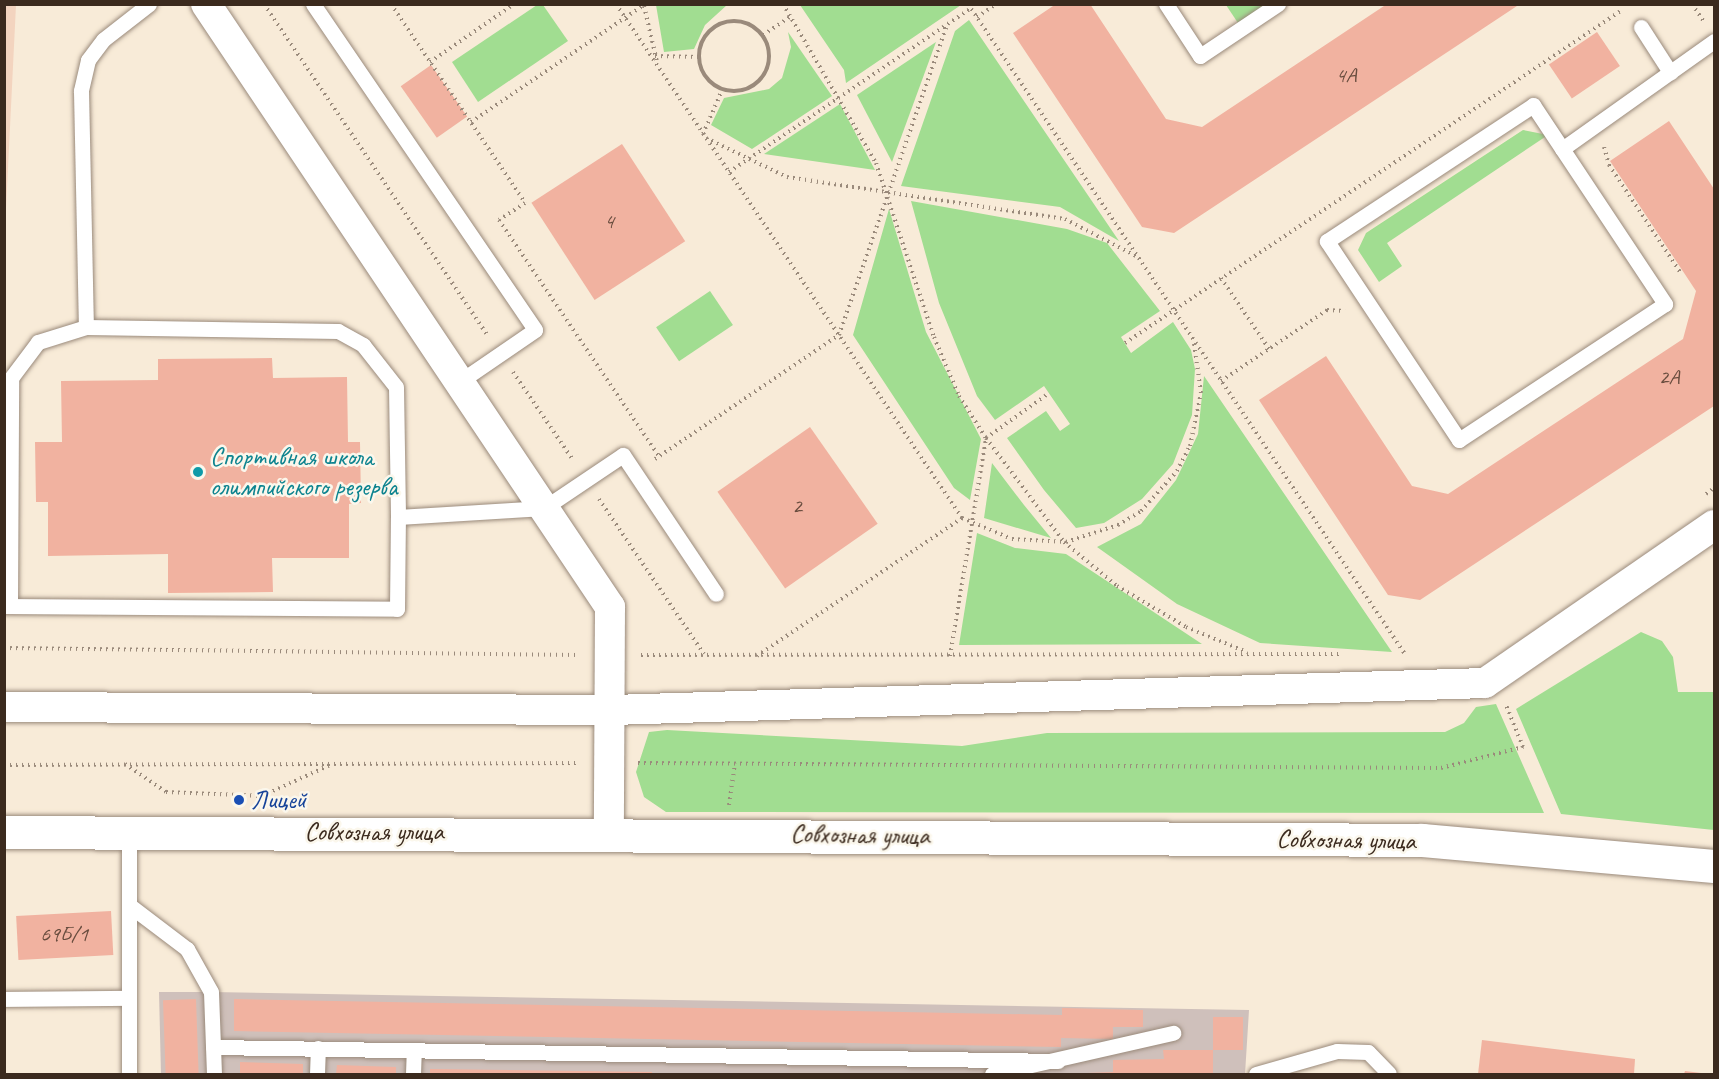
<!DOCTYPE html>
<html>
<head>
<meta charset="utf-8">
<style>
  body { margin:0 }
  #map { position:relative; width:1719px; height:1079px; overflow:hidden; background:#f8ebd8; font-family:Caveat,sans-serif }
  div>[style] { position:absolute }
  .built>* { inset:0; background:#f3d4bf }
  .industrial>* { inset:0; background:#cfc0bb }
  .green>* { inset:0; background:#a1dd91; transform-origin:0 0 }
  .building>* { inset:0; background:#f1b2a0; transform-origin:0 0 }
  .path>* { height:4px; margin-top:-2px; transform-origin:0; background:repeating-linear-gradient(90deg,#9a8a7b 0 1.5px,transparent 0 6px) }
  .path>.ring { margin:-2px; padding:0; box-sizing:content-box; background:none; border:4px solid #9a8a7b; border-radius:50% }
  .roads { filter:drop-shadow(0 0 2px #9a8a7b) drop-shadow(0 0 2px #9a8a7b) }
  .service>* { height:15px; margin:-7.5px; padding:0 7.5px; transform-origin:7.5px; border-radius:7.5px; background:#fff }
  .minor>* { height:30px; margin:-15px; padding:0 15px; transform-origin:15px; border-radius:15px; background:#fff }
  .secondary>* { height:33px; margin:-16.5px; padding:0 16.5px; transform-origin:16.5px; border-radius:16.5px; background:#fff }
  .dots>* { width:16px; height:16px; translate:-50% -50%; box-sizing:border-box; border:3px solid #fbf7ec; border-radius:50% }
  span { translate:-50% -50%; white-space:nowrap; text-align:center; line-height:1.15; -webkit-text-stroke:5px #fbf7ec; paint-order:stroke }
  .number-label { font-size:22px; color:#684c3e }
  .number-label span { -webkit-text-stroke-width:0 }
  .culture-label { font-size:26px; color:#0d838f }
  .left { translate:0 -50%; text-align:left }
  .transit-label { font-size:26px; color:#164399 }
  .street-label { font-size:26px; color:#3b2a1e }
  .frame { position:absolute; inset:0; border:6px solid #3b2a1e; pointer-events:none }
</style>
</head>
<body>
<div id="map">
  <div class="built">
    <i style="clip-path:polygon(5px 4px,16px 5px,5px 229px,4px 5px)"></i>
  </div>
  <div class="industrial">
    <i style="clip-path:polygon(159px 992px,211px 992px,1249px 1010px,1245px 1074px,161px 1074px)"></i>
  </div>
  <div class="green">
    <i style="clip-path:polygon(537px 5px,543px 5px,568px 41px,478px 102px,452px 62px)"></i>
    <i style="clip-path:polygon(656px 5px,656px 4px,727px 5px,705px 25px,694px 49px,664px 52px)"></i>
    <i style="clip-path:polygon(800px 5px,961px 4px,961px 5px,846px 83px,844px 70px)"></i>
    <i style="clip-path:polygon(1226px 5px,1266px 5px,1238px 23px)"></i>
    <i style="clip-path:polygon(969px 20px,1119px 241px,1060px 207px,901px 186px,955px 31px)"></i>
    <i style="clip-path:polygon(788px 32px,832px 96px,752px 149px,711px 125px,724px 98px,769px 89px,782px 78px,791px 47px)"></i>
    <i style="clip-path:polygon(936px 42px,892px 162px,857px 95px)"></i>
    <i style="clip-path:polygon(840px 104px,875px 170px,764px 154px)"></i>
    <i style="clip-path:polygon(1523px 130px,1548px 135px,1387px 243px,1402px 266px,1379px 282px,1358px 250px,1366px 233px)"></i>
    <i style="clip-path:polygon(911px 201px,1067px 229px,1107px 243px,1160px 311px,1121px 337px,1131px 353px,1173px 322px,1191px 350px,1195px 369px,1192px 415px,1173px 464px,1142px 499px,1104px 523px,1076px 528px,1044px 490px,1007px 438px,1046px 411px,1060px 431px,1070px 424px,1044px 386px,995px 420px,977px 396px,939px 303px)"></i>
    <i style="clip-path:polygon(889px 209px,926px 332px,981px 439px,970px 500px,954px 488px,853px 335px)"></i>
    <i style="left:710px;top:291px;width:41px;height:65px;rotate:56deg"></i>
    <i style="clip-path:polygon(1204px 376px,1392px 652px,1260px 643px,1177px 604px,1097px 547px,1141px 524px,1176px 480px,1198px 434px)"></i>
    <i style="clip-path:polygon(992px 463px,1024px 505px,1051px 538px,984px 518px)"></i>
    <i style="clip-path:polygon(977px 533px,1015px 548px,1066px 554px,1202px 644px,959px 645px)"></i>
    <i style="clip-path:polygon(1641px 632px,1662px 641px,1673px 657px,1678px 692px,1714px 692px,1714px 830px,1561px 814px,1516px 709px)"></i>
    <i style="clip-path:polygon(1496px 704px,1544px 813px,666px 812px,644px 797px,636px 772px,649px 732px,667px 730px,962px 746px,1047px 733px,1445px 732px,1464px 723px,1476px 707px)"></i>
  </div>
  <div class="building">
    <i style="clip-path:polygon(1056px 4px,1090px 4px,1166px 119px,1202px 127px,1387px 4px,1520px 4px,1174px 233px,1142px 227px,1013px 33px)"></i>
    <i style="left:1597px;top:32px;width:41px;height:58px;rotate:56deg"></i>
    <i style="left:431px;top:65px;width:63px;height:37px;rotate:55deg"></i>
    <i style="clip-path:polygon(1669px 121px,1714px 189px,1714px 406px,1420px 600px,1388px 595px,1259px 400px,1326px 356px,1412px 486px,1448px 494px,1683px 339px,1696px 291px,1610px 161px)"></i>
    <i style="left:622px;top:144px;width:116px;height:108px;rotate:57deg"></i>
    <i style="clip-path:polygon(272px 358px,273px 378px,347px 377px,348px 442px,360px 442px,361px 503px,349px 504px,349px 558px,272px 558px,273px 592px,168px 593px,168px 554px,48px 556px,48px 502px,36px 502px,35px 442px,62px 442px,61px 381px,158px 380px,158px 359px)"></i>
    <i style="left:810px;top:427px;width:118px;height:113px;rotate:55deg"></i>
    <i style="left:111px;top:911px;width:44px;height:95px;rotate:87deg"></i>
    <i style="left:196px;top:999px;width:75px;height:33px;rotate:88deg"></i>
    <i style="clip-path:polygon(234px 999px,1062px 1015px,1062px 1008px,1143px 1010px,1143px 1027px,1113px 1027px,1113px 1039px,1061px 1038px,1061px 1047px,234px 1031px)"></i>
    <i style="left:1213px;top:1017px;width:30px;height:33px"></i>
    <i style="clip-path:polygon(1482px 1040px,1635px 1059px,1634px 1074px,1478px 1074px)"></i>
    <i style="clip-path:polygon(1163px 1050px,1213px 1050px,1213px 1074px,1060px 1074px,1113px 1072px,1113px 1060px,1164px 1059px)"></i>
    <i style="clip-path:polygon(240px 1062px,303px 1064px,303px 1074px,240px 1074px)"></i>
    <i style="clip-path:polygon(337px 1065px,396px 1067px,396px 1074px,336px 1074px)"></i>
    <i style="clip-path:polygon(430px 1069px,652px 1072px,652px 1074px,430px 1074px)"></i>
    <i style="clip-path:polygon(1685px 1071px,1701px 1073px,1701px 1074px,1684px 1074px)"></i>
  </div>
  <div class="path">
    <i style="left:264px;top:4px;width:398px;rotate:56deg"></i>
    <i style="left:391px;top:4px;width:240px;rotate:56deg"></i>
    <i style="left:525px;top:203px;width:31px;rotate:147deg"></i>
    <i style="left:499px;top:220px;width:285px;rotate:55.9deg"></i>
    <i style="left:616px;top:4px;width:620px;rotate:56.05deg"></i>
    <i style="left:962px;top:518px;width:247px;rotate:146.1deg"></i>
    <i style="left:783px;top:4px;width:184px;rotate:59.7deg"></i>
    <i style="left:876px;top:163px;width:183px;rotate:71.6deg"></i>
    <i style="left:934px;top:337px;width:64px;rotate:67deg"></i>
    <i style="left:959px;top:396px;width:50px;rotate:57.3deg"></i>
    <i style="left:986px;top:438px;width:130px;rotate:53.1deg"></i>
    <i style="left:1064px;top:542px;width:69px;rotate:39.7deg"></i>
    <i style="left:1117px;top:586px;width:80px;rotate:30.7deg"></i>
    <i style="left:1186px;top:627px;width:66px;rotate:22.3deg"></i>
    <i style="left:968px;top:4px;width:783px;rotate:56.09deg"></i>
    <i style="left:1692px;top:4px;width:22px;rotate:56deg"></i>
    <i style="left:644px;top:6px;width:57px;rotate:76.9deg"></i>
    <i style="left:977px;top:17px;width:23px;rotate:-34deg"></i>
    <i class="ring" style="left:699px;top:21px;width:66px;height:66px"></i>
    <i style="left:763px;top:35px;width:32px;rotate:-34deg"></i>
    <i style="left:655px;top:56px;width:45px;rotate:1.3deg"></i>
    <i style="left:430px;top:62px;width:102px;rotate:-34.6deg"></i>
    <i style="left:471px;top:122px;width:210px;rotate:-34.1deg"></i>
    <i style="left:703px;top:134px;width:50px;rotate:-66.5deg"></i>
    <i style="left:706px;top:138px;width:90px;rotate:25.7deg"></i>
    <i style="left:787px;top:177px;width:281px;rotate:8.6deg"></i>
    <i style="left:1065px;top:219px;width:80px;rotate:27.5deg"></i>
    <i style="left:1604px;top:147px;width:19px;rotate:74deg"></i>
    <i style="left:1609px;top:165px;width:128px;rotate:56.4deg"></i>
    <i style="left:729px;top:172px;width:292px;rotate:-34.1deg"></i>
    <i style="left:1221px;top:278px;width:86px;rotate:55.9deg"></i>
    <i style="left:1125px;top:343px;width:598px;rotate:-33.82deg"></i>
    <i style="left:513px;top:372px;width:107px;rotate:55.7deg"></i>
    <i style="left:1221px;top:381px;width:128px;rotate:-33.8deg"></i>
    <i style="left:1327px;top:310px;width:18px;rotate:3deg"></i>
    <i style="left:655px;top:459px;width:222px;rotate:-34deg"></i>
    <i style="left:839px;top:335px;width:329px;rotate:-70.8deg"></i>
    <i style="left:1706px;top:494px;width:10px;rotate:-37deg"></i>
    <i style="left:599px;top:499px;width:187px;rotate:55.9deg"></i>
    <i style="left:962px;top:518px;width:54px;rotate:22.8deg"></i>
    <i style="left:1012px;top:539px;width:54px;rotate:3.2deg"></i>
    <i style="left:1066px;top:542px;width:55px;rotate:-18.1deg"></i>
    <i style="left:1118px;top:525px;width:27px;rotate:-31deg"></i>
    <i style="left:1141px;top:511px;width:54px;rotate:-48deg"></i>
    <i style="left:1177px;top:471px;width:28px;rotate:-63deg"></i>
    <i style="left:1190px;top:446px;width:54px;rotate:-78.3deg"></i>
    <i style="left:1201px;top:393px;width:50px;rotate:-98deg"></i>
    <i style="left:4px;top:648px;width:576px;rotate:0.7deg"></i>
    <i style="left:641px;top:655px;width:698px;rotate:-0.08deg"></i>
    <i style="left:950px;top:656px;width:221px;rotate:-80.6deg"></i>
    <i style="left:986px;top:438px;width:77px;rotate:-35.5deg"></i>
    <i style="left:638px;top:763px;width:803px;rotate:0.36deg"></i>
    <i style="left:1441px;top:768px;width:85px;rotate:-14.4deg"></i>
    <i style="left:1523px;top:747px;width:45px;rotate:-112deg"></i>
    <i style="left:125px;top:764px;width:50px;rotate:34.3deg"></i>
    <i style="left:166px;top:792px;width:96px;rotate:2.4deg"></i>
    <i style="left:262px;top:796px;width:75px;rotate:-24.5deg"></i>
    <i style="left:4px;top:765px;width:576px;rotate:-0.2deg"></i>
    <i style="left:729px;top:805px;width:42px;rotate:-81.9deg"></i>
  </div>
  <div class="roads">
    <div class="service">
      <i style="left:149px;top:4px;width:58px;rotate:142deg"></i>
      <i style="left:103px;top:40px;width:25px;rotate:127deg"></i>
      <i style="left:88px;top:60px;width:32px;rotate:103deg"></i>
      <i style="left:81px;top:91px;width:236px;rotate:88.8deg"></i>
      <i style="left:86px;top:327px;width:252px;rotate:0.9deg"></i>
      <i style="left:338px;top:331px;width:29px;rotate:29deg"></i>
      <i style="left:363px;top:345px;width:53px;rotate:51.8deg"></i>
      <i style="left:396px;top:387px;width:130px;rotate:89.1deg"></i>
      <i style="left:398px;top:517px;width:146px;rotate:-3.5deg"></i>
      <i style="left:544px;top:508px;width:95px;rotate:-33.9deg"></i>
      <i style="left:623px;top:455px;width:167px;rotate:56.2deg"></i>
      <i style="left:313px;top:4px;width:394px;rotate:55.7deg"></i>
      <i style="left:535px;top:330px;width:92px;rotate:145.6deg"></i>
      <i style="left:1166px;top:4px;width:62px;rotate:56.8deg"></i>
      <i style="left:1200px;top:56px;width:94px;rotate:-33.7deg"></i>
      <i style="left:1641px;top:27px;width:54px;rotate:57.2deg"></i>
      <i style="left:1533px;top:105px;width:239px;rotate:56.4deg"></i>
      <i style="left:1665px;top:304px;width:247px;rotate:146.6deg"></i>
      <i style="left:1459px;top:440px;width:239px;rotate:-123.6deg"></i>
      <i style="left:1327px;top:241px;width:247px;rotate:-33.4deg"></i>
      <i style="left:1562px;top:149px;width:186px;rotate:-35.4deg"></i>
      <i style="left:4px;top:606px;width:6px"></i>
      <i style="left:10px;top:606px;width:228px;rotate:-89.7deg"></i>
      <i style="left:11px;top:378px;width:45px;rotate:-53.1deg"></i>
      <i style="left:38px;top:342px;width:50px;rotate:-17.4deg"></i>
      <i style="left:10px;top:606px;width:387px;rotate:0.4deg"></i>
      <i style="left:397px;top:609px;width:92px;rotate:-89.4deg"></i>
      <i style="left:129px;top:832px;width:73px;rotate:90deg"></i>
      <i style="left:129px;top:905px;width:73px;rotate:37.2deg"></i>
      <i style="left:187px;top:949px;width:49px;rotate:60.8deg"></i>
      <i style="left:211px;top:992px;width:82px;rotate:87.9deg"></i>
      <i style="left:129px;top:905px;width:169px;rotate:90deg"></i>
      <i style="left:4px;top:999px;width:125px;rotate:-0.5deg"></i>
      <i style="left:213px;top:1047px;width:845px;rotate:0.95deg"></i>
      <i style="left:317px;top:1074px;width:26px;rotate:-88deg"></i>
      <i style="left:413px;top:1074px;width:24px;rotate:-88deg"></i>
      <i style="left:992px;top:1074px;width:186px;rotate:-12.8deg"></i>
      <i style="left:1256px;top:1074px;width:84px;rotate:-15.9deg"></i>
      <i style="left:1337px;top:1051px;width:31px;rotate:2deg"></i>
      <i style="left:1368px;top:1052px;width:30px;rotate:46deg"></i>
    </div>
    <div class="minor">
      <i style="left:206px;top:4px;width:726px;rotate:56.18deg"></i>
      <i style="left:610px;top:607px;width:226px;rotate:90.3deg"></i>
      <i style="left:4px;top:707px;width:608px;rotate:0.28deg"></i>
      <i style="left:612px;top:710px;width:873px;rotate:-1.77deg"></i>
      <i style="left:1485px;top:683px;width:278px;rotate:-34.6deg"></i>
    </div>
    <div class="secondary">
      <i style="left:4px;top:832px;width:1418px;rotate:0.32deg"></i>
      <i style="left:1422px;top:840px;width:293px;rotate:5.1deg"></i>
    </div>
  </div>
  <div class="dots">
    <i style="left:198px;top:472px;background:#0f9aa8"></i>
    <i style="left:239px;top:800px;background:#1a4fb4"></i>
  </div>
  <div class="number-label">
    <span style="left:1346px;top:76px">4А</span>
    <span style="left:609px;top:222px">4</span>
    <span style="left:1669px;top:378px">2А</span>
    <span style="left:797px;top:507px">2</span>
    <span style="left:64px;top:935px">69Б/1</span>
  </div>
  <div class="culture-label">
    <span class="left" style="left:210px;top:472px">Спортивная школа<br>олимпийского резерва</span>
  </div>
  <div class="transit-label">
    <span class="left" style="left:251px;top:800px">Лицей</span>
  </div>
  <div class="street-label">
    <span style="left:374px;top:832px">Совхозная улица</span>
    <span style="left:860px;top:835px;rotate:1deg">Совхозная улица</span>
    <span style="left:1346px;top:840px;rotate:1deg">Совхозная улица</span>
  </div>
  <div class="frame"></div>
</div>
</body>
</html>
